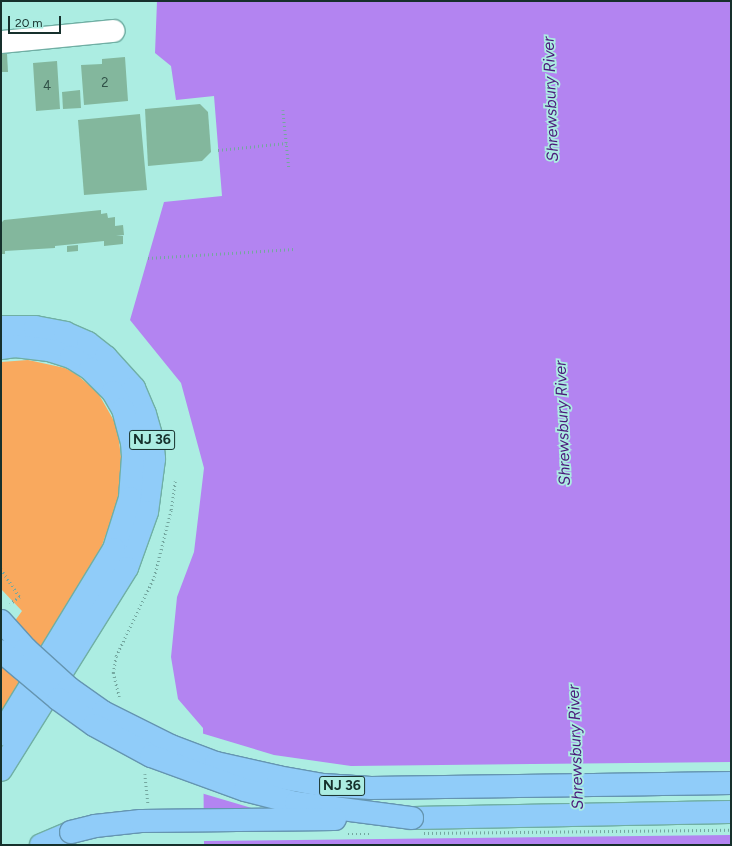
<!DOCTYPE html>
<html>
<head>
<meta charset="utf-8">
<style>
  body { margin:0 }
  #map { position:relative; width:732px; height:846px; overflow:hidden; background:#acede2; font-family:Figtree,sans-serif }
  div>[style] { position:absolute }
  .green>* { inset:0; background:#f9a95e }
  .water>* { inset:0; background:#b384f1 }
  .pier>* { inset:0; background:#acede2 }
  .building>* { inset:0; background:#83b79d }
  .path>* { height:2.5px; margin-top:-1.25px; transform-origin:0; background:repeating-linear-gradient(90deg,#74a79f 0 1px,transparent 0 4px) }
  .roads { filter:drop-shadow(1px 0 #70afa4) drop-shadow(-1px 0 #70afa4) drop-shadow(0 1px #70afa4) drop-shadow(0 -1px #70afa4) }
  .minor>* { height:22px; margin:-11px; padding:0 11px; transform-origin:11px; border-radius:11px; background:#fff }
  .highway>* { height:22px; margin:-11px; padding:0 11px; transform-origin:11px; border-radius:11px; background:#90ccf9 }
  .path-bridge>* { height:2.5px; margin-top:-1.25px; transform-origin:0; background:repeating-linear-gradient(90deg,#74a79f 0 1px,transparent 0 4px) }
  .bridges { filter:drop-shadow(1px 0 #6595b1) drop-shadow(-1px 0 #6595b1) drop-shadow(0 1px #6595b1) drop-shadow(0 -1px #6595b1) }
  .highway-bridge>* { height:22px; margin:-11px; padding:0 11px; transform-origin:11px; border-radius:11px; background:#90ccf9 }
  span { translate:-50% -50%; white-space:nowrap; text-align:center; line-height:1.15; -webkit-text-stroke:3.5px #acede2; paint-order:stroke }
  .number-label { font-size:13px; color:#315248 }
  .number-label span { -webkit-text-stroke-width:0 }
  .shield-label span { padding:1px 3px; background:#acede2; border:1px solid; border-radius:3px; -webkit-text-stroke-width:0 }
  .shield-label { font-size:14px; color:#16302c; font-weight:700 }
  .water-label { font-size:16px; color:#4b1a7a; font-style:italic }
  .frame { position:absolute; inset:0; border:2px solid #16302c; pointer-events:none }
  .scale { position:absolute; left:8px; top:16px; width:53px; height:18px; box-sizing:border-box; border:2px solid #16302c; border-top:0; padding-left:5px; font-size:12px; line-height:14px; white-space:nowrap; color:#16302c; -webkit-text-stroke:3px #acede2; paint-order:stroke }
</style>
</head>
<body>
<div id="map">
  <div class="green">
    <i style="clip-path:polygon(28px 360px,65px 368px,76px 374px,98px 393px,117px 426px,122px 465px,117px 503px,100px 551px,1px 715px,1px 640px,22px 611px,1px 589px,1px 362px)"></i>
  </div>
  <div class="water">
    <i style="clip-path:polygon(157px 1px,731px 1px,731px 845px,204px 845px,203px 728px,178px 699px,171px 657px,177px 597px,194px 552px,204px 468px,181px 383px,130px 320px,164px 202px,222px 196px,214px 96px,176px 100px,171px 66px,155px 53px)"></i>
  </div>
  <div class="pier">
    <i style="clip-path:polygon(201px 733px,274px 755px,351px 766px,731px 762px,731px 835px,202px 841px,202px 810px,255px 809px,201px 793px)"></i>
  </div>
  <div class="building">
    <i style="clip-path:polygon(1px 54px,7px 54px,8px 72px,1px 72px)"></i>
    <i style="clip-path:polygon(125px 57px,128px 101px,84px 105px,81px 65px,102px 64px,102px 59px)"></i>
    <i style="clip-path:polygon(57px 61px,60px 109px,36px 111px,33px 63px)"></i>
    <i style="clip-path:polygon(80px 90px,81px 108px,63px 109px,62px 92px)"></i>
    <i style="clip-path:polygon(200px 104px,208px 112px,211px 152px,202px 161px,148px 166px,145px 109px)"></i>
    <i style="clip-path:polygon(140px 114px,147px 190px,84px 195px,78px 120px)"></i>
    <i style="clip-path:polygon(101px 210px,101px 214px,107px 213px,108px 218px,115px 217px,115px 226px,123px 225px,124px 235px,116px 236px,123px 236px,123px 244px,104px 246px,104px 241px,55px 246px,55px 248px,5px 251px,5px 254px,1px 254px,1px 223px,4px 220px)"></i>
    <i style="clip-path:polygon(78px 245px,78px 251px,67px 252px,67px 246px)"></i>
  </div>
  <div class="path">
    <i style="left:283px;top:110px;width:58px;rotate:84.1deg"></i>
    <i style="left:218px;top:150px;width:69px;rotate:-5.8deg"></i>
    <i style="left:148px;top:258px;width:146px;rotate:-3.5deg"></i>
    <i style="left:119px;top:697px;width:25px;rotate:-104deg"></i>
    <i style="left:113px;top:673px;width:17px;rotate:-80deg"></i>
    <i style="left:116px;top:656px;width:88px;rotate:-64.3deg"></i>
    <i style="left:154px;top:577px;width:69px;rotate:-75.8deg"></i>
    <i style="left:171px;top:510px;width:29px;rotate:-82deg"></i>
    <i style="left:145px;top:774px;width:29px;rotate:84deg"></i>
  </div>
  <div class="roads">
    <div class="minor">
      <i style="left:1px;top:42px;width:113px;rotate:-5.6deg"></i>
    </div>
    <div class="highway">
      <i style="left:1px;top:327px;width:34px"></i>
      <i style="left:35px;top:327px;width:31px;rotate:11deg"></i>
      <i style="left:65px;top:333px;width:25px;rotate:23deg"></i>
      <i style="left:88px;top:343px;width:23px;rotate:38deg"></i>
      <i style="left:106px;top:357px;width:42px;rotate:47.9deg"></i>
      <i style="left:134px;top:388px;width:28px;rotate:67deg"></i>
      <i style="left:145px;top:414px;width:26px;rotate:74deg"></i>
      <i style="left:152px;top:439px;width:20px;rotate:84deg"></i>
      <i style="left:154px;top:459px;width:53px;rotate:97.5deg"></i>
      <i style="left:147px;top:512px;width:59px;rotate:109.7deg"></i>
      <i style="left:127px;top:568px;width:238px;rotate:122deg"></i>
      <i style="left:1px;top:348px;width:14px;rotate:-8deg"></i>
      <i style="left:15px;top:346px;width:34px;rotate:7deg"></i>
      <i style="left:49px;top:350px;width:23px;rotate:18deg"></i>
      <i style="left:71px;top:357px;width:22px;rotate:32deg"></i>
      <i style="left:90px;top:369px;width:33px;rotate:45deg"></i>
      <i style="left:113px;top:392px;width:20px;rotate:60deg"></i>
      <i style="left:123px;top:409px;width:34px;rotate:75deg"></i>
      <i style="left:132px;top:442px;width:15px;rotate:86deg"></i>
      <i style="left:133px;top:457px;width:41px;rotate:94.2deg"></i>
      <i style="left:130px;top:498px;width:53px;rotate:107.4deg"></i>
      <i style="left:114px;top:549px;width:217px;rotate:121.4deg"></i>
      <i style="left:412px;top:818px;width:319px;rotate:-1.1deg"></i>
      <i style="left:41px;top:845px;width:33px;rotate:-23deg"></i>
    </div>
  </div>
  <div class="path-bridge">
    <i style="left:1px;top:569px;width:34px;rotate:56deg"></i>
    <i style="left:20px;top:597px;width:12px;rotate:145deg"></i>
    <i style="left:424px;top:833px;width:307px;rotate:-0.6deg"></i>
    <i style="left:348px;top:834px;width:23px"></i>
  </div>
  <div class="bridges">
    <div class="highway-bridge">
      <i style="left:1px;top:621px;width:38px;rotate:48deg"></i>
      <i style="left:26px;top:649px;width:58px;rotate:42.2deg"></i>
      <i style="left:69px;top:688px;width:42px;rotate:35.2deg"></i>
      <i style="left:103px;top:712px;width:76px;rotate:26.6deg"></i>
      <i style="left:171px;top:746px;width:48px;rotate:20.7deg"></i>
      <i style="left:216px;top:763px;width:64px;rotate:12.7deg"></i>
      <i style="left:278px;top:777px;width:46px;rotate:10.1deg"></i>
      <i style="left:323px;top:785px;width:48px;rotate:3.6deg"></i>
      <i style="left:371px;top:788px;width:360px;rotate:-0.8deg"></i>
      <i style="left:1px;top:651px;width:75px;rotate:40.1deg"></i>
      <i style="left:58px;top:699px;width:44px;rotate:35.8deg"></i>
      <i style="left:94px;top:725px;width:65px;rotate:28.5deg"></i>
      <i style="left:151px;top:756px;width:100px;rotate:19.9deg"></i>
      <i style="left:245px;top:790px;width:53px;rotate:14.3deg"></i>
      <i style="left:296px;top:803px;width:117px;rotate:7.4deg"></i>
      <i style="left:71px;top:832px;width:25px;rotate:-14deg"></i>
      <i style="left:95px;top:826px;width:46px;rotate:-6.2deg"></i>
      <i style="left:141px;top:821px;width:194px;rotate:-0.6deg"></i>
    </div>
  </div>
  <div class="number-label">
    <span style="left:105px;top:83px">2</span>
    <span style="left:47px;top:86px">4</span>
  </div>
  <div class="shield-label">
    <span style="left:152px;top:440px">NJ 36</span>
    <span style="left:342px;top:786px">NJ 36</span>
  </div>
  <div class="water-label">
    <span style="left:551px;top:99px;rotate:-92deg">Shrewsbury River</span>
    <span style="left:563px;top:423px;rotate:-92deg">Shrewsbury River</span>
    <span style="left:576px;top:747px;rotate:-92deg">Shrewsbury River</span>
  </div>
  <div class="frame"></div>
  <div class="scale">20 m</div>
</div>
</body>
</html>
